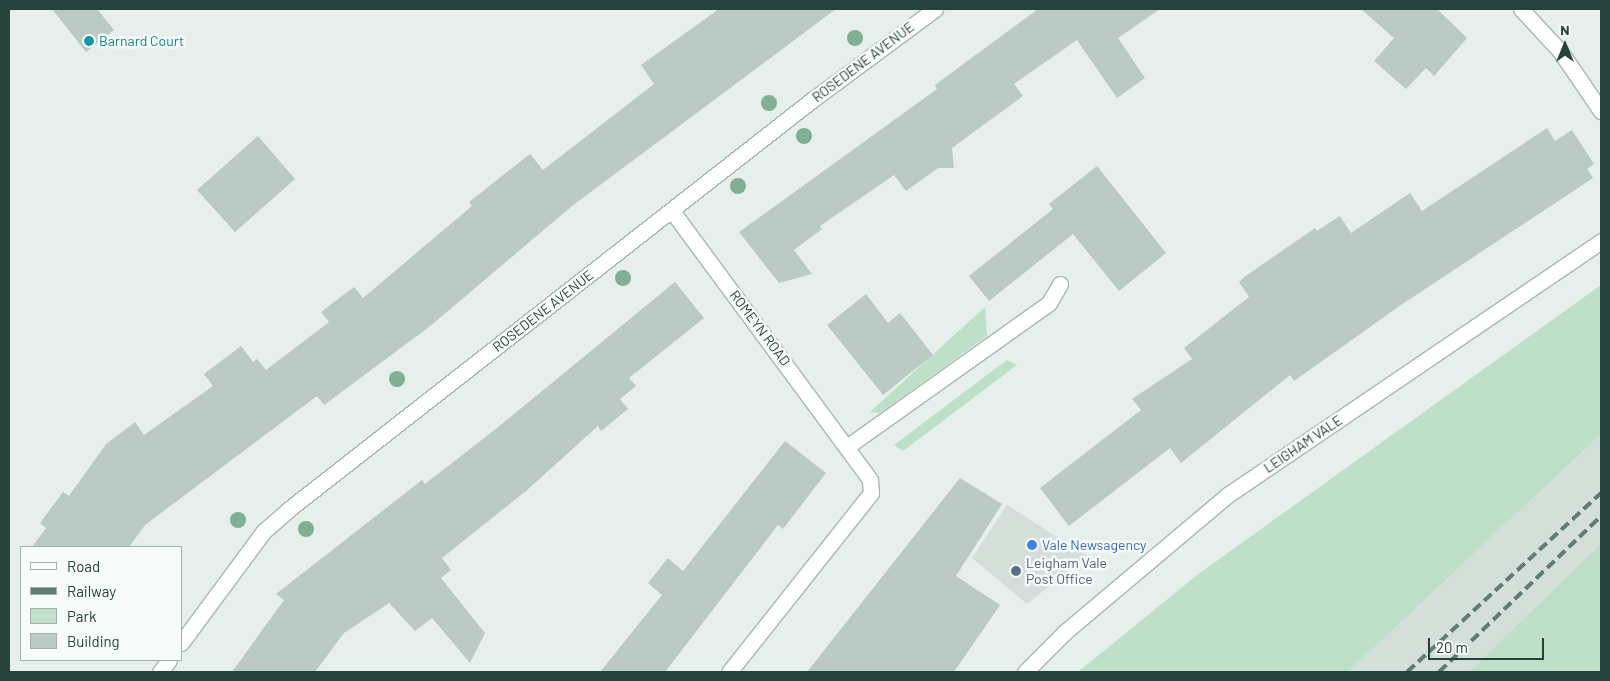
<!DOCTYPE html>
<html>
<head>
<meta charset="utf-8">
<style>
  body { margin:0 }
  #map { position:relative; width:1610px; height:681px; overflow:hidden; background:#e6efeb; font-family:Barlow,sans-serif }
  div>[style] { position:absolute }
  .built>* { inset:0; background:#d4dfda }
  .green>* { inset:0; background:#bfe0c8 }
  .building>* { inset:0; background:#bbcac4 }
  .roads { filter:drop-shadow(1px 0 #a8b8b2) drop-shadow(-1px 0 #a8b8b2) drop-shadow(0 1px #a8b8b2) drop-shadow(0 -1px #a8b8b2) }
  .street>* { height:15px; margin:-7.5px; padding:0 7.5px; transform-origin:7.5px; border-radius:7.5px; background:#fff }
  .secondary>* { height:15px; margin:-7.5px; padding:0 7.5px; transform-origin:7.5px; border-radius:7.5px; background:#fff }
  .rail>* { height:4px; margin-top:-2px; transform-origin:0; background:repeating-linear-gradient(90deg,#5f7d75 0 10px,transparent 0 15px) }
  .trees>* { width:16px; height:16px; margin:-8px; border-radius:50%; background:#80af93 }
  .dots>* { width:14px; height:14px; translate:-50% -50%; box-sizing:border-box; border:2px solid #f7fbf9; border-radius:50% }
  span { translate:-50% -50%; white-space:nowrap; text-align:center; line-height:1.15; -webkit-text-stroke:5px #f7fbf9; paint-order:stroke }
  .culture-label { font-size:14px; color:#0d838f }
  .left { translate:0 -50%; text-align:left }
  .street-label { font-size:14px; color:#24423a }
  .shop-label { font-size:14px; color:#366cbe }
  .service-label { font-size:14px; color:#4e5e75 }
  .frame { position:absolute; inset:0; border:10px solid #24423a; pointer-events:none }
  .legend { position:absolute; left:20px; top:546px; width:162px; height:115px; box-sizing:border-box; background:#f7fbf9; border:1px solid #a3b1ad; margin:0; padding:6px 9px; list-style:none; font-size:15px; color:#24423a }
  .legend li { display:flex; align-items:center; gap:10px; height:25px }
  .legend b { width:25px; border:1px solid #a3b1ad }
  .north { position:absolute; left:1540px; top:20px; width:50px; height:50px; -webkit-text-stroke:4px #f7fbf9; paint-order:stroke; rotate:0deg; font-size:14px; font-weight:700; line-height:20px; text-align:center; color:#24423a }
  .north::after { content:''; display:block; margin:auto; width:18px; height:22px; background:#24423a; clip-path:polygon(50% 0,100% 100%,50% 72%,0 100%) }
  .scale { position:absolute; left:1428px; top:638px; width:116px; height:22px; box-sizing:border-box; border:2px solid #24423a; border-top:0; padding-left:6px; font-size:15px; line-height:18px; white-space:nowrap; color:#24423a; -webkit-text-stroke:4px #f7fbf9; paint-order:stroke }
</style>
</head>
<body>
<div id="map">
  <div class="built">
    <i style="clip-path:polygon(1601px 434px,1601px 672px,1348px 672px)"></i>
    <i style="clip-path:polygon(1007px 505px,1087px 556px,1027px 604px,972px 558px)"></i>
  </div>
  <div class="green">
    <i style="clip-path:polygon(1601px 285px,1601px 434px,1348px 672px,1078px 672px,1197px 575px)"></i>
    <i style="clip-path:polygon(985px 307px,987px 336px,880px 413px,870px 412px)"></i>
    <i style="clip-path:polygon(1007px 360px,1017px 365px,903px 451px,894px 445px)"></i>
    <i style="clip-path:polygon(1601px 544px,1601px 672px,1469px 672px)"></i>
  </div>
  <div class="building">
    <i style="clip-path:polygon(52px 9px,97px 9px,114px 30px,86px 52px)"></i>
    <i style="clip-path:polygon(719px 9px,836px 9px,572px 206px,429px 327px,324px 405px,317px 396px,145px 525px,129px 547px,32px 547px,46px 528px,40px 523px,63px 492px,69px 496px,106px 444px,135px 422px,144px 435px,213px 386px,204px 374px,241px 346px,253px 362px,257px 359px,266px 370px,329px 322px,321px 312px,354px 287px,363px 298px,472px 206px,469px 202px,530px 154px,543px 170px,654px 84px,641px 65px)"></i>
    <i style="clip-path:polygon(1038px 9px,1160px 9px,1118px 38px,1145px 78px,1117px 98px,1077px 40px,1014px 84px,1023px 96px,952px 148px,954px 168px,938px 168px,906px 191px,894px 175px,820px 226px,822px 229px,794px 250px,812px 274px,779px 283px,739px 232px,937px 89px,935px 85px)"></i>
    <i style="clip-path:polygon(1361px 9px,1437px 9px,1467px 38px,1434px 76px,1426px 68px,1406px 89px,1374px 61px,1394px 38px)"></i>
    <i style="clip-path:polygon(1547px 128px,1555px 141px,1572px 130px,1594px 164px,1587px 169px,1593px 178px,1401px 305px,1294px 381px,1290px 375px,1181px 463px,1170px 448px,1069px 526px,1040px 488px,1141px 410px,1132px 399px,1192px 359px,1184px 348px,1249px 297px,1239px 282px,1243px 278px,1315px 228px,1317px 231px,1340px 216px,1351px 233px,1410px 193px,1422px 211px)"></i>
    <i style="clip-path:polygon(258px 136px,295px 179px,235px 232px,197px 190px)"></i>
    <i style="clip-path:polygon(1097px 166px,1166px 253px,1119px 291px,1073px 234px,989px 301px,969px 276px,1053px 209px,1049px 204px)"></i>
    <i style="clip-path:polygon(675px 282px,704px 318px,629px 378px,636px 386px,620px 399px,628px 409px,601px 431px,598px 426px,526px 491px,442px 558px,451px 570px,441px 578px,485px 633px,470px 663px,432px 618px,415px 631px,389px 603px,344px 633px,315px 672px,232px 672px,284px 600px,276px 594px,422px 480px,425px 484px,497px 428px)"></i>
    <i style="clip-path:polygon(866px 294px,888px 323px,900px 313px,933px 355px,883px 395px,827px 325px)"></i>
    <i style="clip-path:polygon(785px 441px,826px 473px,783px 529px,778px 525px,665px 672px,600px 672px,662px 595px,648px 583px,668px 558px,683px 571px)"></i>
    <i style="clip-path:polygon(960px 478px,1002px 504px,956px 576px,1000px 605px,954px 672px,807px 672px)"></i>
  </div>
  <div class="roads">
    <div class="street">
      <i style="left:1521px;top:9px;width:57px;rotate:47.1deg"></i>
      <i style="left:1560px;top:51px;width:73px;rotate:55.7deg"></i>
      <i style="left:672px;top:211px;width:334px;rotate:53.6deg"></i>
      <i style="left:870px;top:480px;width:13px;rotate:86deg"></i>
      <i style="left:871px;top:493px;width:228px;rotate:128.4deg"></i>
      <i style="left:848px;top:446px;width:247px;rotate:-35.4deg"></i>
      <i style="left:1049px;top:303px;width:22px;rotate:-60deg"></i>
      <i style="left:181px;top:643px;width:139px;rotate:-53.5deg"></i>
      <i style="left:264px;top:531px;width:33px;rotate:-41deg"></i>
      <i style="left:289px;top:509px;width:664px;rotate:-38.03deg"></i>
      <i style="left:812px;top:100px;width:153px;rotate:-36.5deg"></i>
      <i style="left:160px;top:672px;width:15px;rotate:-53deg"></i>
    </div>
    <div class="secondary">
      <i style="left:1025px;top:672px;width:57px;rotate:-45deg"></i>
      <i style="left:1065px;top:632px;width:214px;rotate:-40.1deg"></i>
      <i style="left:1229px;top:494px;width:450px;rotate:-34.2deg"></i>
    </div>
  </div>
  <div class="rail">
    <i style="left:1407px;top:672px;width:264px;rotate:-42.7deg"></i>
    <i style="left:1439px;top:672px;width:225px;rotate:-43.9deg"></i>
  </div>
  <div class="trees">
    <i style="left:855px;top:38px"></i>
    <i style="left:769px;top:103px"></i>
    <i style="left:804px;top:136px"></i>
    <i style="left:738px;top:186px"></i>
    <i style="left:623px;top:278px"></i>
    <i style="left:397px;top:379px"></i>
    <i style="left:238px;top:520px"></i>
    <i style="left:306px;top:529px"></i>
  </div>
  <div class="dots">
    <i style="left:89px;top:41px;background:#0f9aa8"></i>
    <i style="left:1032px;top:545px;background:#3f7fe0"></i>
    <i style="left:1016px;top:571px;background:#5c6f8a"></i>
  </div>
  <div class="culture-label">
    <span class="left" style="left:99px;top:41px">Barnard Court</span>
  </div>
  <div class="street-label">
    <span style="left:863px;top:62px;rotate:-37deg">ROSEDENE AVENUE</span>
    <span style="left:543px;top:311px;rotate:-38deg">ROSEDENE AVENUE</span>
    <span style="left:760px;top:328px;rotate:53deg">ROMEYN ROAD</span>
    <span style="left:1303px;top:444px;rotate:-34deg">LEIGHAM VALE</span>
  </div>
  <div class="shop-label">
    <span class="left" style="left:1042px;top:545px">Vale Newsagency</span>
  </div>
  <div class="service-label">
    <span class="left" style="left:1026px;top:571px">Leigham Vale<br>Post Office</span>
  </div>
  <div class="frame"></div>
  <ul class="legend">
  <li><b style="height:6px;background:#fff"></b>Road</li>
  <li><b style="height:6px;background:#5f7d75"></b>Railway</li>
  <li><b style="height:14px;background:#bfe0c8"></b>Park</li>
  <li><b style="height:14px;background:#bbcac4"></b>Building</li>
  </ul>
  <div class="north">N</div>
  <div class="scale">20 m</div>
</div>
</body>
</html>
